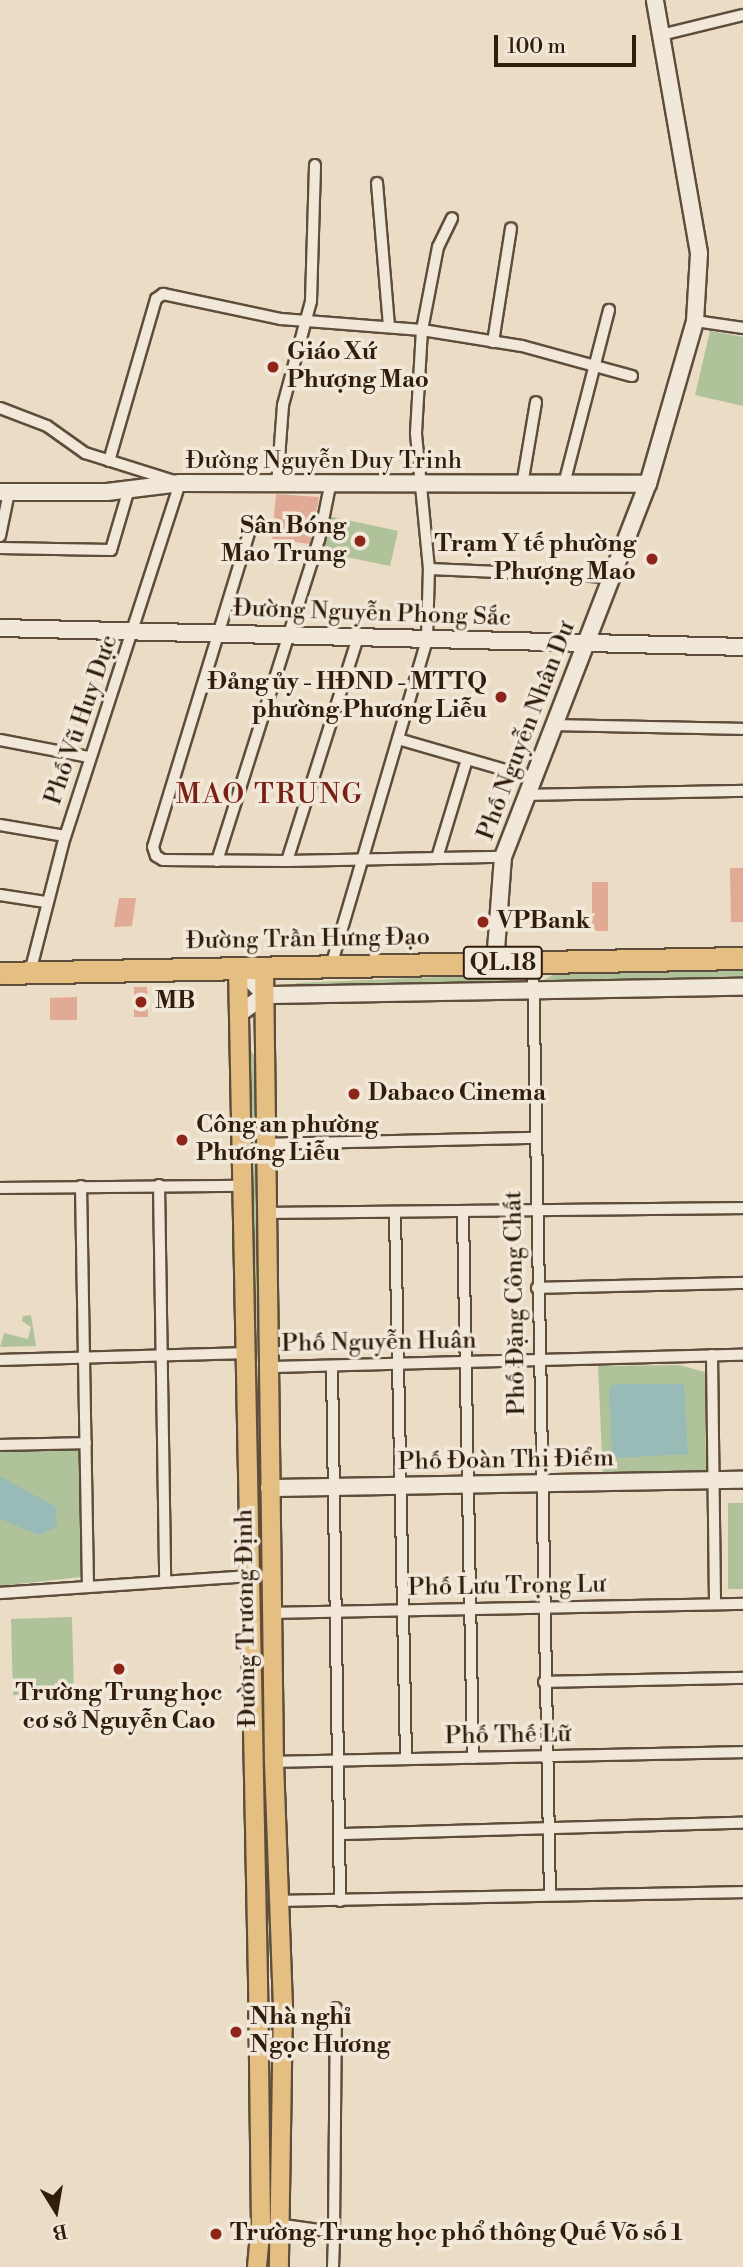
<!DOCTYPE html>
<html>
<head>
<meta charset="utf-8">
<style>
  body { margin:0 }
  #map { position:relative; width:743px; height:2267px; overflow:hidden; background:#eadcc5; font-family:"Libre Bodoni",serif }
  div>[style] { position:absolute }
  .green>* { inset:0; background:#b0c29a }
  .water>* { inset:0; background:#98bbb7 }
  .building>* { inset:0; background:#e1aa95 }
  .roads { filter:drop-shadow(2px 0 #5e4d3a) drop-shadow(-2px 0 #5e4d3a) drop-shadow(0 2px #5e4d3a) drop-shadow(0 -2px #5e4d3a) }
  .street>* { height:10px; margin:-5px; padding:0 5px; transform-origin:5px; border-radius:5px; background:#f1e8d9 }
  .secondary>* { height:16px; margin:-8px; padding:0 8px; transform-origin:8px; border-radius:8px; background:#f1e8d9 }
  .primary>* { height:18px; margin:-9px; padding:0 9px; transform-origin:9px; border-radius:9px; background:#e5be82 }
  .highway>* { height:21px; margin:-10.5px; padding:0 10.5px; transform-origin:10.5px; border-radius:10.5px; background:#e5be82 }
  .dots>* { width:19px; height:19px; translate:-50% -50%; box-sizing:border-box; border:4px solid #f1e8d9; border-radius:50% }
  span { translate:-50% -50%; white-space:nowrap; text-align:center; line-height:1.15; -webkit-text-stroke:7px #f1e8d9; paint-order:stroke }
  .shield-label span { padding:2px 5px; background:#f1e8d9; border:2px solid; border-radius:5px; -webkit-text-stroke-width:0 }
  .shield-label { font-size:23px; color:#301d0b; font-weight:700 }
  .poi-label { font-size:24px; color:#301d0b; font-weight:700 }
  .left { translate:0 -50%; text-align:left }
  .right { translate:-100% -50%; text-align:right }
  .street-label { font-size:24px; color:#301d0b }
  .quarter-label { font-size:28px; color:#7a1f14; letter-spacing:2px }
  .north { position:absolute; left:21px; top:2176px; width:70px; height:70px; -webkit-text-stroke:5px #f1e8d9; paint-order:stroke; rotate:169deg; font-size:19px; font-weight:700; line-height:28px; text-align:center; color:#301d0b }
  .north::after { content:''; display:block; margin:auto; width:24px; height:32px; background:#301d0b; clip-path:polygon(50% 0,100% 100%,50% 72%,0 100%) }
  .scale { position:absolute; left:494px; top:35px; width:142px; height:32px; box-sizing:border-box; border:4px solid #301d0b; border-top:0; padding-left:9px; font-size:21px; line-height:24px; white-space:nowrap; color:#301d0b; -webkit-text-stroke:5px #f1e8d9; paint-order:stroke }
</style>
</head>
<body>
<div id="map">
  <div class="green">
    <i style="clip-path:polygon(710px 331px,743px 337px,743px 406px,695px 395px)"></i>
    <i style="clip-path:polygon(329px 516px,398px 531px,390px 566px,322px 552px)"></i>
    <i style="clip-path:polygon(743px 970px,743px 980px,544px 980px,554px 974px)"></i>
    <i style="clip-path:polygon(511px 974px,516px 979px,509px 982px,299px 988px,296px 983px)"></i>
    <i style="clip-path:polygon(250px 1049px,257px 1060px,258px 1325px,253px 1323px)"></i>
    <i style="clip-path:polygon(31px 1315px,36px 1346px,0 1347px,4px 1333px,28px 1339px,31px 1327px,22px 1321px,23px 1316px)"></i>
    <i style="clip-path:polygon(260px 1365px,264px 1636px,261px 1636px,253px 1368px)"></i>
    <i style="clip-path:polygon(679px 1365px,705px 1372px,706px 1471px,603px 1478px,598px 1366px)"></i>
    <i style="clip-path:polygon(0 1447px,79px 1449px,81px 1577px,0 1586px)"></i>
    <i style="clip-path:polygon(728px 1503px,743px 1503px,743px 1589px,728px 1589px)"></i>
    <i style="clip-path:polygon(72px 1617px,74px 1694px,13px 1695px,11px 1619px)"></i>
    <i style="clip-path:polygon(263px 1679px,272px 1953px,268px 1958px,260px 1680px)"></i>
    <i style="clip-path:polygon(266px 2016px,274px 2023px,273px 2267px,265px 2267px)"></i>
  </div>
  <div class="water">
    <i style="clip-path:polygon(614px 1384px,684px 1384px,688px 1454px,618px 1458px,612px 1454px,609px 1388px)"></i>
    <i style="clip-path:polygon(0 1476px,56px 1507px,57px 1527px,39px 1535px,0 1519px)"></i>
  </div>
  <div class="building">
    <i style="clip-path:polygon(276px 494px,319px 497px,310px 544px,272px 539px)"></i>
    <i style="clip-path:polygon(730px 868px,743px 868px,743px 922px,731px 922px)"></i>
    <i style="clip-path:polygon(592px 882px,608px 882px,608px 931px,592px 931px)"></i>
    <i style="clip-path:polygon(119px 898px,136px 898px,132px 926px,114px 927px)"></i>
    <i style="clip-path:polygon(134px 987px,147px 987px,148px 1017px,134px 1017px)"></i>
    <i style="clip-path:polygon(77px 997px,77px 1020px,50px 1020px,50px 998px)"></i>
  </div>
  <div class="roads">
    <div class="street">
      <i style="left:661px;top:35px;width:84px;rotate:-13.7deg"></i>
      <i style="left:377px;top:183px;width:144px;rotate:85.2deg"></i>
      <i style="left:695px;top:321px;width:49px;rotate:8.3deg"></i>
      <i style="left:493px;top:342px;width:115px;rotate:-81deg"></i>
      <i style="left:0;top:408px;width:50px;rotate:21deg"></i>
      <i style="left:47px;top:426px;width:47px;rotate:35.4deg"></i>
      <i style="left:85px;top:453px;width:100px;rotate:17.5deg"></i>
      <i style="left:180px;top:483px;width:371px;rotate:108deg"></i>
      <i style="left:65px;top:836px;width:140px;rotate:104.4deg"></i>
      <i style="left:109px;top:461px;width:169px;rotate:-73.8deg"></i>
      <i style="left:156px;top:299px;width:9px;rotate:-36deg"></i>
      <i style="left:163px;top:294px;width:121px;rotate:12deg"></i>
      <i style="left:281px;top:319px;width:141px;rotate:4.5deg"></i>
      <i style="left:422px;top:330px;width:101px;rotate:9.1deg"></i>
      <i style="left:522px;top:346px;width:114px;rotate:15.3deg"></i>
      <i style="left:564px;top:484px;width:180px;rotate:-75.5deg"></i>
      <i style="left:277px;top:485px;width:80px;rotate:-85.7deg"></i>
      <i style="left:283px;top:405px;width:108px;rotate:-74.9deg"></i>
      <i style="left:311px;top:301px;width:136px;rotate:-88.3deg"></i>
      <i style="left:522px;top:485px;width:84px;rotate:-80.4deg"></i>
      <i style="left:249px;top:533px;width:328px;rotate:107deg"></i>
      <i style="left:153px;top:847px;width:9px;rotate:72deg"></i>
      <i style="left:156px;top:856px;width:8px;rotate:30deg"></i>
      <i style="left:163px;top:860px;width:124px;rotate:0.5deg"></i>
      <i style="left:287px;top:861px;width:216px;rotate:-1.1deg"></i>
      <i style="left:0;top:536px;width:45px;rotate:-78.4deg"></i>
      <i style="left:0;top:548px;width:111px;rotate:1deg"></i>
      <i style="left:111px;top:550px;width:64px;rotate:-73.6deg"></i>
      <i style="left:429px;top:569px;width:184px;rotate:2.5deg"></i>
      <i style="left:556px;top:725px;width:187px;rotate:1.2deg"></i>
      <i style="left:398px;top:739px;width:141px;rotate:16.1deg"></i>
      <i style="left:0;top:740px;width:91px;rotate:10.8deg"></i>
      <i style="left:526px;top:795px;width:217px;rotate:-1.1deg"></i>
      <i style="left:0;top:825px;width:66px;rotate:9.6deg"></i>
      <i style="left:437px;top:858px;width:103px;rotate:-73.1deg"></i>
      <i style="left:217px;top:861px;width:337px;rotate:-72.4deg"></i>
      <i style="left:319px;top:540px;width:55px;rotate:-78.5deg"></i>
      <i style="left:287px;top:861px;width:235px;rotate:-72.4deg"></i>
      <i style="left:0;top:895px;width:46px;rotate:8.8deg"></i>
      <i style="left:533px;top:962px;width:933px;rotate:88.96deg"></i>
      <i style="left:331px;top:966px;width:341px;rotate:-73.6deg"></i>
      <i style="left:427px;top:639px;width:70px;rotate:-88.4deg"></i>
      <i style="left:429px;top:569px;width:137px;rotate:-95.5deg"></i>
      <i style="left:416px;top:433px;width:103px;rotate:-86.7deg"></i>
      <i style="left:422px;top:330px;width:85px;rotate:-79.1deg"></i>
      <i style="left:438px;top:247px;width:32px;rotate:-64deg"></i>
      <i style="left:267px;top:1144px;width:266px;rotate:-1.3deg"></i>
      <i style="left:159px;top:1185px;width:393px;rotate:89.1deg"></i>
      <i style="left:81px;top:1186px;width:399px;rotate:89deg"></i>
      <i style="left:0;top:1188px;width:242px;rotate:-0.5deg"></i>
      <i style="left:268px;top:1213px;width:475px;rotate:-0.6deg"></i>
      <i style="left:395px;top:1214px;width:545px;rotate:88.84deg"></i>
      <i style="left:463px;top:1214px;width:544px;rotate:88.95deg"></i>
      <i style="left:537px;top:1288px;width:206px;rotate:-1.4deg"></i>
      <i style="left:712px;top:1355px;width:249px;rotate:89.3deg"></i>
      <i style="left:0;top:1360px;width:244px;rotate:-1.6deg"></i>
      <i style="left:332px;top:1366px;width:535px;rotate:89.14deg"></i>
      <i style="left:269px;top:1367px;width:474px;rotate:-1.5deg"></i>
      <i style="left:0;top:1445px;width:86px;rotate:-1.3deg"></i>
      <i style="left:0;top:1593px;width:250px;rotate:-3.9deg"></i>
      <i style="left:272px;top:1613px;width:471px;rotate:-1.1deg"></i>
      <i style="left:544px;top:1682px;width:199px;rotate:-1.2deg"></i>
      <i style="left:274px;top:1762px;width:469px;rotate:-1.2deg"></i>
      <i style="left:340px;top:1834px;width:403px;rotate:-1.6deg"></i>
      <i style="left:279px;top:1901px;width:464px;rotate:-1.1deg"></i>
      <i style="left:283px;top:2225px;width:51px;rotate:7.8deg"></i>
      <i style="left:334px;top:2232px;width:224px;rotate:-89.5deg"></i>
      <i style="left:333px;top:2267px;width:35px;rotate:-88deg"></i>
    </div>
    <div class="secondary">
      <i style="left:0;top:492px;width:107px"></i>
      <i style="left:107px;top:492px;width:74px;rotate:-7deg"></i>
      <i style="left:180px;top:483px;width:468px;rotate:0.1deg"></i>
      <i style="left:0;top:628px;width:743px;rotate:1.46deg"></i>
      <i style="left:495px;top:963px;width:106px;rotate:-85.7deg"></i>
      <i style="left:503px;top:857px;width:400px;rotate:-68.8deg"></i>
      <i style="left:648px;top:484px;width:170px;rotate:-73.9deg"></i>
      <i style="left:695px;top:321px;width:68px;rotate:-86.6deg"></i>
      <i style="left:699px;top:253px;width:257px;rotate:-99.9deg"></i>
      <i style="left:238px;top:967px;width:39px;rotate:46deg"></i>
      <i style="left:240px;top:1013px;width:31px;rotate:-36deg"></i>
      <i style="left:265px;top:995px;width:478px;rotate:-1deg"></i>
      <i style="left:269px;top:1488px;width:474px;rotate:-1deg"></i>
    </div>
    <div class="primary">
      <i style="left:238px;top:967px;width:1013px;rotate:88.87deg"></i>
      <i style="left:258px;top:1980px;width:243px;rotate:89.3deg"></i>
      <i style="left:261px;top:2223px;width:44px;rotate:95.2deg"></i>
      <i style="left:264px;top:967px;width:795px;rotate:89.28deg"></i>
      <i style="left:274px;top:1762px;width:242px;rotate:87.9deg"></i>
      <i style="left:283px;top:2004px;width:263px;rotate:90.9deg"></i>
    </div>
    <div class="highway">
      <i style="left:0;top:973px;width:743px;rotate:-1.16deg"></i>
    </div>
  </div>
  <div class="dots">
    <i style="left:273px;top:367px;background:#8f2418"></i>
    <i style="left:360px;top:541px;background:#8f2418"></i>
    <i style="left:652px;top:559px;background:#8f2418"></i>
    <i style="left:501px;top:697px;background:#8f2418"></i>
    <i style="left:483px;top:922px;background:#8f2418"></i>
    <i style="left:141px;top:1002px;background:#8f2418"></i>
    <i style="left:354px;top:1094px;background:#8f2418"></i>
    <i style="left:182px;top:1140px;background:#8f2418"></i>
    <i style="left:119px;top:1669px;background:#8f2418"></i>
    <i style="left:236px;top:2032px;background:#8f2418"></i>
    <i style="left:216px;top:2234px;background:#8f2418"></i>
  </div>
  <div class="shield-label">
    <span style="left:503px;top:963px">QL.18</span>
  </div>
  <div class="poi-label">
    <span class="left" style="left:287px;top:367px">Giáo Xứ<br>Phượng Mao</span>
    <span class="right" style="left:346px;top:541px">Sân Bóng<br>Mao Trung</span>
    <span class="right" style="left:636px;top:559px">Trạm Y tế phường<br>Phượng Mao</span>
    <span class="right" style="left:487px;top:697px">Đảng ủy - HĐND - MTTQ<br>phường Phương Liễu</span>
    <span class="left" style="left:497px;top:922px">VPBank</span>
    <span class="left" style="left:155px;top:1002px">MB</span>
    <span class="left" style="left:368px;top:1094px">Dabaco Cinema</span>
    <span class="left" style="left:196px;top:1140px">Công an phường<br>Phương Liễu</span>
    <span style="left:119px;top:1708px">Trường Trung học<br>cơ sở Nguyễn Cao</span>
    <span class="left" style="left:250px;top:2032px">Nhà nghỉ<br>Ngọc Hương</span>
    <span class="left" style="left:230px;top:2234px">Trường Trung học phổ thông Quế Võ số 1</span>
  </div>
  <div class="street-label">
    <span style="left:324px;top:462px">Đường Nguyễn Duy Trinh</span>
    <span style="left:372px;top:614px;rotate:2deg">Đường Nguyễn Phong Sắc</span>
    <span style="left:82px;top:720px;rotate:-71deg">Phố Vũ Huy Dực</span>
    <span style="left:527px;top:731px;rotate:-69deg">Phố Nguyễn Nhân Dư</span>
    <span style="left:308px;top:940px;rotate:-1deg">Đường Trần Hưng Đạo</span>
    <span style="left:516px;top:1303px;rotate:-91deg">Phố Đặng Công Chất</span>
    <span style="left:379px;top:1343px;rotate:-1deg">Phố Nguyễn Huân</span>
    <span style="left:506px;top:1461px;rotate:-1deg">Phố Đoàn Thị Điểm</span>
    <span style="left:507px;top:1587px;rotate:-1deg">Phố Lưu Trọng Lư</span>
    <span style="left:247px;top:1618px;rotate:-91deg">Đường Trương Định</span>
    <span style="left:508px;top:1736px;rotate:-1deg">Phố Thế Lữ</span>
  </div>
  <div class="quarter-label">
    <span style="left:270px;top:795px">MAO TRUNG</span>
  </div>
  <div class="north">B</div>
  <div class="scale">100 m</div>
</div>
</body>
</html>
